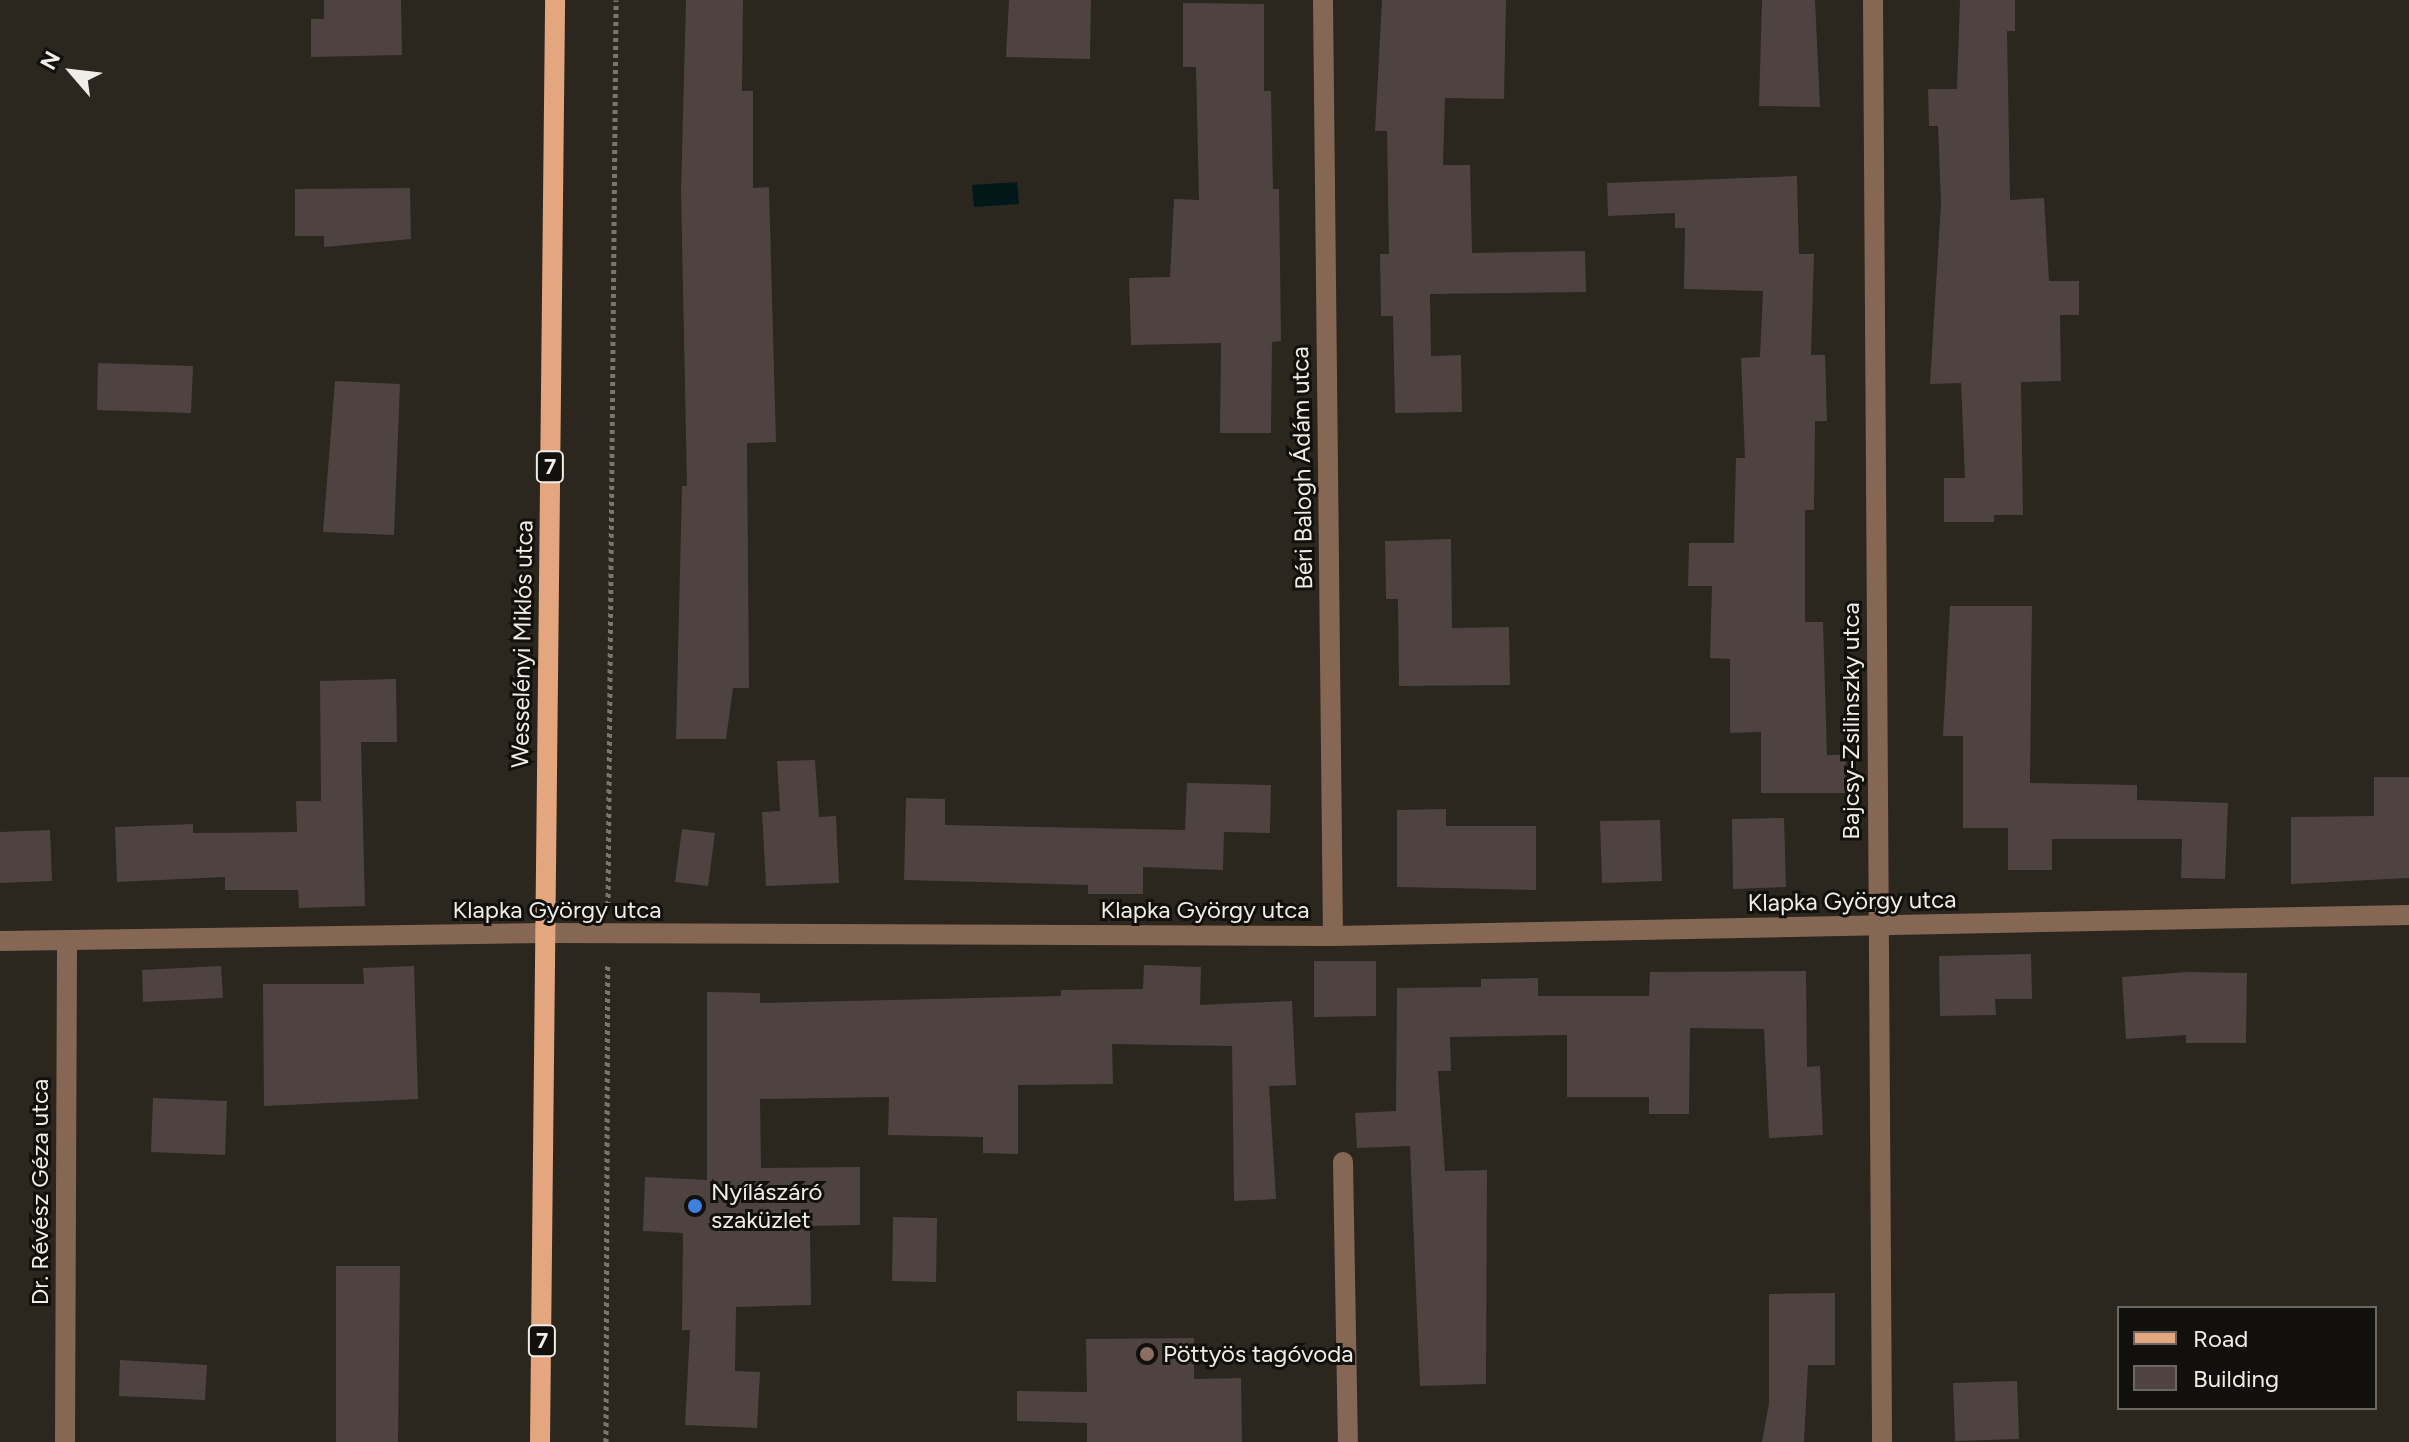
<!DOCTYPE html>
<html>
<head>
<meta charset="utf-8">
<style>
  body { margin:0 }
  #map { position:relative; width:2409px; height:1442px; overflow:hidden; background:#2b261e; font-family:Figtree,sans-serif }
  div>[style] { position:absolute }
  .water>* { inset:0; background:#021718 }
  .building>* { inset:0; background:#4e4340 }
  .path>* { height:5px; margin-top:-2.5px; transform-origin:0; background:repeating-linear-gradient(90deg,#7a756f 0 4px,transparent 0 8px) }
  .street>* { height:20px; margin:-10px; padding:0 10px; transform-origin:10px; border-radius:10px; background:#856754 }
  .primary>* { height:20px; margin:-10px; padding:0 10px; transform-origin:10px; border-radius:10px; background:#e3a67e }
  .dots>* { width:22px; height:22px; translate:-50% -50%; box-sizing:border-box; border:4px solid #12100c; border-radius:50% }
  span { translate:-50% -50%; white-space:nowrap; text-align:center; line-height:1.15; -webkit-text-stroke:6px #12100c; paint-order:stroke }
  .shield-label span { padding:2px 6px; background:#12100c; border:2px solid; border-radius:6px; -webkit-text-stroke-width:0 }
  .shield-label { font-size:22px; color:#f0ece7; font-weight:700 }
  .street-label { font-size:24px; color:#f0ece7 }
  .poi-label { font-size:24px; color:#f0ece7 }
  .left { translate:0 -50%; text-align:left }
  .legend { position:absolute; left:2117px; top:1306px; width:260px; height:104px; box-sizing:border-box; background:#12100c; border:2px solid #6b6864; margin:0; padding:10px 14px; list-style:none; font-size:24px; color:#f0ece7 }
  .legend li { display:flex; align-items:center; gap:16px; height:40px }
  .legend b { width:40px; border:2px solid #6b6864 }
  .north { position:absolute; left:32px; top:32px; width:80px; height:80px; -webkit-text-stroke:6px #12100c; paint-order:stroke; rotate:298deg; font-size:22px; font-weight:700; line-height:32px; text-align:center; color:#f0ece7 }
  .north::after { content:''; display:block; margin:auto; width:28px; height:36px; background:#f0ece7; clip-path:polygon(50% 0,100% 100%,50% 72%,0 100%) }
</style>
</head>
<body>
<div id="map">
  <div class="water">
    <i style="clip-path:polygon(1017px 182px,1019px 204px,974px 207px,972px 185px)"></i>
  </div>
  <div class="building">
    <i style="clip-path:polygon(324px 0,401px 0,402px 55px,311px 57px,311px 19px,324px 19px)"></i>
    <i style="clip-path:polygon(686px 0,743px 0,742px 91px,753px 91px,753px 188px,769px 187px,776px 442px,747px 443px,749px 688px,733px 688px,726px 739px,676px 739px,682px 486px,687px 486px,681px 190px)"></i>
    <i style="clip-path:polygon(1009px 0,1091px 0,1090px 59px,1006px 57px)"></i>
    <i style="clip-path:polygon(1382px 0,1506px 0,1504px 99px,1445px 98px,1443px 165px,1470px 165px,1472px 253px,1585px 251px,1586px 292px,1430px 294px,1431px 356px,1461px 355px,1462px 412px,1395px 413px,1393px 316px,1381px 316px,1380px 254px,1389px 254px,1387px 131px,1375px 131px)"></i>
    <i style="clip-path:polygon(1762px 0,1815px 0,1820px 107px,1759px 106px)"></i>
    <i style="clip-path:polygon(1960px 0,2015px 0,2015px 31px,2007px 31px,2010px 200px,2044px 198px,2049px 281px,2079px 281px,2079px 315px,2060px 315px,2061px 381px,2021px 382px,2023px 515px,1994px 515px,1994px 522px,1944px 522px,1944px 478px,1965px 478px,1961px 383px,1930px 384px,1941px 204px,1938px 126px,1929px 126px,1928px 89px,1957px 89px)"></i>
    <i style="clip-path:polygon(1183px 3px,1264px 4px,1264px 91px,1271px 91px,1273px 189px,1279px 189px,1281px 341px,1272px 342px,1271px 433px,1220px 433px,1221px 343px,1131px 345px,1129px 278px,1170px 277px,1174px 199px,1199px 200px,1196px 67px,1183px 67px)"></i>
    <i style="clip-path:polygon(1797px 176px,1799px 254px,1814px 254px,1811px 355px,1825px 355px,1827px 421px,1815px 421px,1814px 510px,1805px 510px,1805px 622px,1823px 622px,1827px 755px,1846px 755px,1845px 793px,1761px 793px,1761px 732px,1730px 733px,1730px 659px,1710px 658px,1712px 586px,1688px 586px,1689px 543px,1734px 543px,1736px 458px,1745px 458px,1741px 358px,1760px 357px,1763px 291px,1684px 289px,1685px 228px,1675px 228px,1675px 213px,1608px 216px,1607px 183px)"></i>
    <i style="clip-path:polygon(410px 188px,411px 239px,324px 247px,324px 236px,295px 236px,295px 189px)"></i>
    <i style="clip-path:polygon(98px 363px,193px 366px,191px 413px,97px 410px)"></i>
    <i style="clip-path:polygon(335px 381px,400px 384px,394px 535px,323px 532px)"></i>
    <i style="clip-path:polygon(1451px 539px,1452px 628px,1509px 627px,1510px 685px,1399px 686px,1398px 599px,1386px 599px,1385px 541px)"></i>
    <i style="clip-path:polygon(1950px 606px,2032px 606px,2030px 783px,2137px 785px,2137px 800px,2228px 803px,2225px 879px,2181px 878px,2182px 839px,2052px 839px,2052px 870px,2008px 870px,2008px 828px,1963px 828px,1963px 736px,1943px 736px)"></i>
    <i style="clip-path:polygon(396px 679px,397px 742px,361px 742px,365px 906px,299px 908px,298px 890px,225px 890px,225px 877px,117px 882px,115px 827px,193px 824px,193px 833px,297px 832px,296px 801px,321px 801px,320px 681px)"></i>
    <i style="clip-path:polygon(815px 760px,819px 817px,836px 816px,839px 883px,766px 886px,762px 812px,780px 811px,777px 761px)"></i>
    <i style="clip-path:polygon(2374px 777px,2409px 777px,2409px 878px,2291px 884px,2291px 817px,2374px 816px)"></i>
    <i style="clip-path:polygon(1187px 783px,1271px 785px,1270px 833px,1224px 832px,1223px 870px,1143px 867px,1143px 894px,1088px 894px,1088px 885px,904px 880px,906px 798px,945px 799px,945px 825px,1185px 830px)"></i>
    <i style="clip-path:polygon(1446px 809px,1446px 826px,1536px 826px,1536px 890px,1397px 887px,1397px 810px)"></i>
    <i style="clip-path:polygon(1784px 818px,1786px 887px,1733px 889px,1732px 819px)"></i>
    <i style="clip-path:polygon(1660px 820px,1662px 881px,1602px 883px,1600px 821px)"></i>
    <i style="clip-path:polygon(682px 829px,715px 833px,708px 886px,675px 882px)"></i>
    <i style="clip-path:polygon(50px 830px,52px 881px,0 883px,0 832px)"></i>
    <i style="clip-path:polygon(2031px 954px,2032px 999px,1995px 999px,1996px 1015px,1940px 1016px,1939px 956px)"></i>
    <i style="clip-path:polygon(1314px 961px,1376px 961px,1376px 1016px,1314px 1017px)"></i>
    <i style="clip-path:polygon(1144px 965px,1201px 967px,1200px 1005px,1292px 1001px,1296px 1085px,1269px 1086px,1276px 1199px,1234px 1201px,1232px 1046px,1112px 1044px,1113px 1084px,1018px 1085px,1018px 1154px,983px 1153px,983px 1137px,888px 1135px,889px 1097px,760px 1099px,761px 1168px,860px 1167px,860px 1225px,810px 1226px,811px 1305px,736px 1307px,735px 1371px,760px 1372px,757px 1428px,685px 1425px,690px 1330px,682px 1330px,683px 1233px,643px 1231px,645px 1177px,707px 1180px,707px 992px,760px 993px,760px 1003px,1061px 996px,1061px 990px,1143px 989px)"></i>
    <i style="clip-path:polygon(221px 966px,223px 998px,143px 1002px,142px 970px)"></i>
    <i style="clip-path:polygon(414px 966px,418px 1099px,264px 1106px,263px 984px,364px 984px,363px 968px)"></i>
    <i style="clip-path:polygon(1806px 971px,1807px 1067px,1820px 1066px,1823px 1135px,1769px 1138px,1764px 1029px,1690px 1028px,1689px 1114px,1649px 1114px,1649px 1097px,1567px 1097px,1567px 1035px,1450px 1037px,1451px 1071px,1438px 1071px,1445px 1171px,1487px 1170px,1486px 1384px,1420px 1386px,1410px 1146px,1357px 1148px,1355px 1113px,1396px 1111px,1397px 988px,1481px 987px,1481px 979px,1538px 978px,1538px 996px,1649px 996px,1650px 972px)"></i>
    <i style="clip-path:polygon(2187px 972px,2247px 973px,2246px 1043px,2186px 1043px,2186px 1035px,2126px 1039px,2122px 977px)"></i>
    <i style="clip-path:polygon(153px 1098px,227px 1101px,225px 1155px,151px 1152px)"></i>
    <i style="clip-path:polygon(893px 1217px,937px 1218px,936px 1282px,892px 1281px)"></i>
    <i style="clip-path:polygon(336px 1266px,400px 1266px,398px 1442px,336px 1442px)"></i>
    <i style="clip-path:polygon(1835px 1293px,1835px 1365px,1808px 1365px,1804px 1442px,1762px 1442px,1769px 1403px,1769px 1294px)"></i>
    <i style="clip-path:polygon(1194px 1338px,1194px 1379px,1241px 1378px,1242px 1442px,1087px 1442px,1087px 1423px,1017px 1421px,1017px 1391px,1087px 1392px,1086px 1339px)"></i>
    <i style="clip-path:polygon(120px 1360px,207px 1365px,205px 1400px,119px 1396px)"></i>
    <i style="clip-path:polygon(2017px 1381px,2019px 1439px,1955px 1441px,1953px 1383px)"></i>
  </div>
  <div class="path">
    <i style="left:608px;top:905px;width:905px;rotate:-89.49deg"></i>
    <i style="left:606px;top:1442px;width:479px;rotate:-89.8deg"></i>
  </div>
  <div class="street">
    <i style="left:1323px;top:0;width:936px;rotate:89.39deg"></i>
    <i style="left:1873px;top:0;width:1442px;rotate:89.64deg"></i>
    <i style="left:0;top:941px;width:546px;rotate:-0.84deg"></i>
    <i style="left:546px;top:933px;width:787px;rotate:0.22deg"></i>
    <i style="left:1333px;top:936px;width:1076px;rotate:-1.12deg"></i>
    <i style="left:1343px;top:1162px;width:280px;rotate:89deg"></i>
    <i style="left:65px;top:1442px;width:500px;rotate:-89.77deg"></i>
  </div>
  <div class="primary">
    <i style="left:540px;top:1442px;width:1442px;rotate:-89.4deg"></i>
  </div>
  <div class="dots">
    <i style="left:695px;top:1206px;background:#3f7fe0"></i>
    <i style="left:1147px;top:1354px;background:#8d6e63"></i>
  </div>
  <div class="shield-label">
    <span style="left:550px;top:467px">7</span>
    <span style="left:542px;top:1341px">7</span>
  </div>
  <div class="street-label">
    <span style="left:1302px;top:468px;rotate:-91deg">Béri Balogh Ádám utca</span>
    <span style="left:522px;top:644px;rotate:-89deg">Wesselényi Miklós utca</span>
    <span style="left:1851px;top:721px;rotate:-90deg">Bajcsy-Zsilinszky utca</span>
    <span style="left:1852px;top:901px;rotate:-1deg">Klapka György utca</span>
    <span style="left:557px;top:910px">Klapka György utca</span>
    <span style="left:1205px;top:910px">Klapka György utca</span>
    <span style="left:40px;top:1192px;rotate:-90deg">Dr. Révész Géza utca</span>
  </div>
  <div class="poi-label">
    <span class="left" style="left:711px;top:1206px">Nyílászáró<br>szaküzlet</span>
    <span class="left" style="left:1163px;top:1354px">Pöttyös tagóvoda</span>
  </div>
  <ul class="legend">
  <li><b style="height:10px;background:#e3a67e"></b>Road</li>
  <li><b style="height:22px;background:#4e4340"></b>Building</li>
  </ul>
  <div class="north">N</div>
</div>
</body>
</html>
